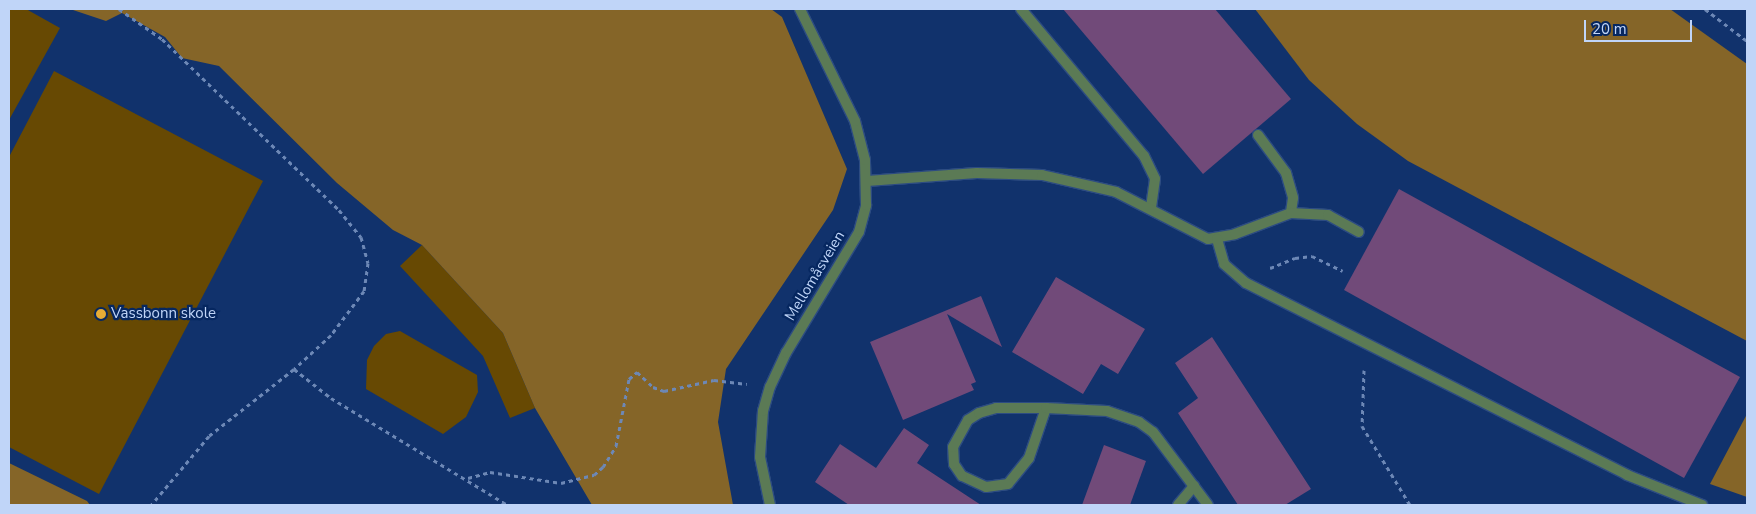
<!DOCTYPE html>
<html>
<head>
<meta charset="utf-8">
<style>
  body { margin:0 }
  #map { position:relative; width:1756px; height:514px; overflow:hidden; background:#11326c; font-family:"Nunito Sans",sans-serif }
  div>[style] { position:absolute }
  .green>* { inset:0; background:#674903 }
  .forest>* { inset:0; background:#856528 }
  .building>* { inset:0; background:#714a79 }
  .path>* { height:3px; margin-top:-1.5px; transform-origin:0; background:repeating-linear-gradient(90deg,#6d88b6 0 4px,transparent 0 8px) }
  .roads { filter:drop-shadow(1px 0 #2d4c82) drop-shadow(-1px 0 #2d4c82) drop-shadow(0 1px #2d4c82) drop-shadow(0 -1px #2d4c82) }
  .lane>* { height:10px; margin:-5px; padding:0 5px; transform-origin:5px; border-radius:5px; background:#5b7a55 }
  .street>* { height:10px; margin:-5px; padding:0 5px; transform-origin:5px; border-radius:5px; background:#5b7a55 }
  .dots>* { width:14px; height:14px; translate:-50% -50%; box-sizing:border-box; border:2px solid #062760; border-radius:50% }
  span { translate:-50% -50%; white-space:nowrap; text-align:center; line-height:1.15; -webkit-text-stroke:4.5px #062760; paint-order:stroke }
  .street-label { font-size:15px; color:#c0d5f8 }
  .poi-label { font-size:15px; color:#c0d5f8 }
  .left { translate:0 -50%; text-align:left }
  .frame { position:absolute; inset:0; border:10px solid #c0d5f8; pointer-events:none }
  .scale { position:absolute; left:1584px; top:20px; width:108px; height:22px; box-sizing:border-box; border:2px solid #c0d5f8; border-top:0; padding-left:6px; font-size:15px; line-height:18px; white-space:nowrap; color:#c0d5f8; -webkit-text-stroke:4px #062760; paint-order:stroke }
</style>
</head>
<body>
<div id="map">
  <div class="green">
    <i style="clip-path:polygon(9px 9px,26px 9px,60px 28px,9px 120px)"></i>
    <i style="clip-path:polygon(54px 71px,263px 181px,99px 494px,9px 447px,9px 157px)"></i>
    <i style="clip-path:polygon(422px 245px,503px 333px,535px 408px,510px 418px,483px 356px,400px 266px)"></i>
    <i style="clip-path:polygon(400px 331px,477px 375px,478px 392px,466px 417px,443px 434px,366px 389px,367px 360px,374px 346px,386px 334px)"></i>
  </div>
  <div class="forest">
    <i style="clip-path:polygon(70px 9px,771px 9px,782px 17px,847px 169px,833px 210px,726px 369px,718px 422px,733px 505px,592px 505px,535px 408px,503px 333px,422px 245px,393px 230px,337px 183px,219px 66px,182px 58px,165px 37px,122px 13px,106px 21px)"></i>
    <i style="clip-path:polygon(1255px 9px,1670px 9px,1747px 64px,1747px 341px,1408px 161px,1357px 124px,1309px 80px)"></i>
    <i style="clip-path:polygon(1747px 414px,1747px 497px,1710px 484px)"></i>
    <i style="clip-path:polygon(9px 463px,87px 501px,90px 505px,9px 505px)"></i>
  </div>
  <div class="building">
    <i style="clip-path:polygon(1063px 9px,1215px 9px,1291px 99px,1203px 174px)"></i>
    <i style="clip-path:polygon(1399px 189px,1740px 377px,1684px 478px,1344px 290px)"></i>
    <i style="clip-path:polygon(1056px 277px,1145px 329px,1118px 374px,1101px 364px,1083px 394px,1012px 352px)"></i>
    <i style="clip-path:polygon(981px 296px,1002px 347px,947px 314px,976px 382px,971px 384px,974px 390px,903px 420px,870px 342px)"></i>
    <i style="clip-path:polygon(1212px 337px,1311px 489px,1285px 505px,1238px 505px,1178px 413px,1198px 398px,1175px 363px)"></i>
    <i style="clip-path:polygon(904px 428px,929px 445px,917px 463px,981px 505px,849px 505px,815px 482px,840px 444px,876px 468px)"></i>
    <i style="clip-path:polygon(1104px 445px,1146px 461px,1130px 505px,1082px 505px)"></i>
  </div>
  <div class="path">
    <i style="left:119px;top:9px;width:52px;rotate:34.9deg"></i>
    <i style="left:162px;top:39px;width:246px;rotate:44deg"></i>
    <i style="left:339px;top:210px;width:35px;rotate:51deg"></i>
    <i style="left:361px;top:237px;width:27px;rotate:75deg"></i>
    <i style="left:368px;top:263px;width:28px;rotate:98deg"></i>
    <i style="left:364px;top:291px;width:55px;rotate:126.9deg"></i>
    <i style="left:331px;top:335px;width:50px;rotate:137.4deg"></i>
    <i style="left:294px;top:369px;width:108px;rotate:141.8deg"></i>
    <i style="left:209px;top:436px;width:90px;rotate:130deg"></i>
    <i style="left:1705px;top:9px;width:53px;rotate:37.3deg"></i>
    <i style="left:1270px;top:268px;width:27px;rotate:-22deg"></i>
    <i style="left:1295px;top:258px;width:17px;rotate:-7deg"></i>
    <i style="left:1312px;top:256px;width:34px;rotate:26deg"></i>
    <i style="left:294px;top:369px;width:47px;rotate:38.1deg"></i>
    <i style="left:331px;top:398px;width:207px;rotate:31.2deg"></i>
    <i style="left:1364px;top:370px;width:56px;rotate:92deg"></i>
    <i style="left:1362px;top:426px;width:92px;rotate:58.7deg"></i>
    <i style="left:468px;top:478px;width:23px;rotate:-15deg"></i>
    <i style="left:490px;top:472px;width:72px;rotate:8.8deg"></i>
    <i style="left:561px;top:483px;width:34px;rotate:-14deg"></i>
    <i style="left:594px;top:475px;width:12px;rotate:-42deg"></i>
    <i style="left:603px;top:467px;width:25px;rotate:-58deg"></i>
    <i style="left:616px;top:446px;width:68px;rotate:-79deg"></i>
    <i style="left:629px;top:379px;width:11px;rotate:-41deg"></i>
    <i style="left:637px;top:372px;width:22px;rotate:43deg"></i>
    <i style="left:653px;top:387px;width:12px;rotate:20deg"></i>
    <i style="left:664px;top:391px;width:51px;rotate:-12.4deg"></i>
    <i style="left:714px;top:380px;width:33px;rotate:7deg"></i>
  </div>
  <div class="roads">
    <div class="lane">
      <i style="left:1021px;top:9px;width:192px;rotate:50.1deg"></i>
      <i style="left:1144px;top:156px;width:25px;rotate:64deg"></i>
      <i style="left:1155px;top:179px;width:30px;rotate:98deg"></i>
      <i style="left:1258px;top:135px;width:47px;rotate:53.6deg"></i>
      <i style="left:1286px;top:173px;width:26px;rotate:74deg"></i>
      <i style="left:1293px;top:198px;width:15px;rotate:98deg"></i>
      <i style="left:867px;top:181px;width:110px;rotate:-4.2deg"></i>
      <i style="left:977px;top:173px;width:65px;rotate:1.8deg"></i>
      <i style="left:1042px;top:175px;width:76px;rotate:12.9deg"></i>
      <i style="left:1116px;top:192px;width:103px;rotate:27.1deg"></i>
      <i style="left:1208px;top:239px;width:27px;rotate:-10deg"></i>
      <i style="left:1235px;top:234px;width:60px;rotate:-20.6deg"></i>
      <i style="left:1291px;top:213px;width:37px;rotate:3deg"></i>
      <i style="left:1328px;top:215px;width:35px;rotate:29deg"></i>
      <i style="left:1217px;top:239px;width:26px;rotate:74deg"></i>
      <i style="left:1224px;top:264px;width:29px;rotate:41deg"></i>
      <i style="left:1246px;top:283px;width:427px;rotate:26.7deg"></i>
      <i style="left:1627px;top:475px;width:81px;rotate:21.8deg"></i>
      <i style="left:1046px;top:408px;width:53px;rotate:108.8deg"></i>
      <i style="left:1029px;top:458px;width:33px;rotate:129deg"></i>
      <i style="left:1008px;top:484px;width:22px;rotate:172deg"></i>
      <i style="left:986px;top:487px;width:26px;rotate:-155deg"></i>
      <i style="left:962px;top:476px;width:14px;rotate:-124deg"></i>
      <i style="left:954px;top:464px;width:17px;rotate:-93deg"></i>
      <i style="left:953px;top:447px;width:31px;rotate:-61deg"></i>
      <i style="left:968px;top:420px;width:13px;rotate:-32deg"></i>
      <i style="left:979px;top:413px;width:18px;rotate:-16deg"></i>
      <i style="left:996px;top:408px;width:50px"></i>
      <i style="left:1046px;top:408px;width:61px;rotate:2.8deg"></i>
      <i style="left:1107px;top:411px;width:34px;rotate:19deg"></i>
      <i style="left:1139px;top:422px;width:17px;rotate:36deg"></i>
      <i style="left:1153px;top:432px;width:91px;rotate:53deg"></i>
      <i style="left:1178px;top:505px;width:25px;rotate:-50deg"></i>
    </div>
    <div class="street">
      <i style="left:770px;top:505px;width:49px;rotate:-101.8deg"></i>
      <i style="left:760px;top:457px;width:46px;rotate:-86.3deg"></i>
      <i style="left:763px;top:411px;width:25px;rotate:-74deg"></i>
      <i style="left:770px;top:387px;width:38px;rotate:-65deg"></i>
      <i style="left:786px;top:353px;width:141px;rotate:-58.9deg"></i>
      <i style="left:859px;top:232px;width:28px;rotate:-75deg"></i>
      <i style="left:866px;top:205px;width:45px;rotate:-91.3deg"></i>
      <i style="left:865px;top:160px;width:40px;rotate:-104.4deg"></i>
      <i style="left:855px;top:121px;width:125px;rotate:-116.2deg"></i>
    </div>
  </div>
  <div class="dots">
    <i style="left:101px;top:314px;background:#e6ac36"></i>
  </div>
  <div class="street-label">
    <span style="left:815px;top:276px;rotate:-59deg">Mellomåsveien</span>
  </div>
  <div class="poi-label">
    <span class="left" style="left:111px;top:314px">Vassbonn skole</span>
  </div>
  <div class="frame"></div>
  <div class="scale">20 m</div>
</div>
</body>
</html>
